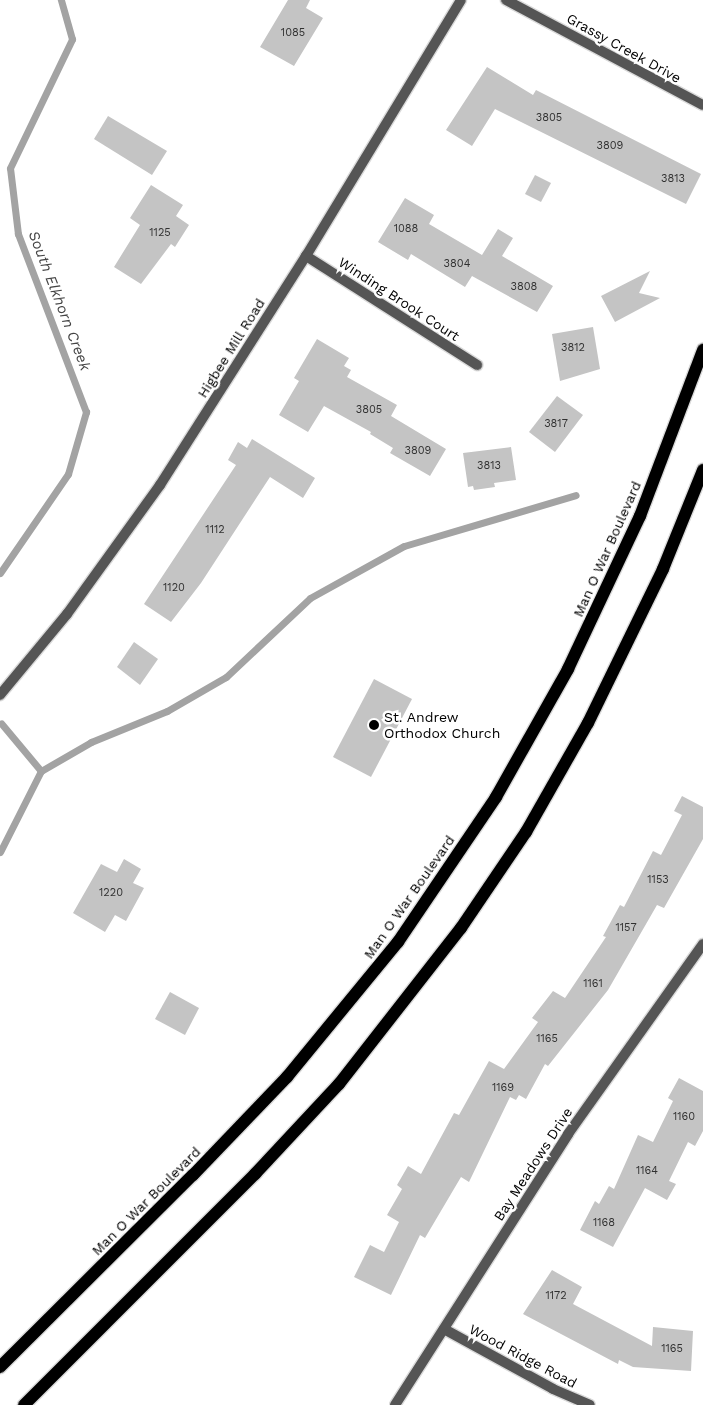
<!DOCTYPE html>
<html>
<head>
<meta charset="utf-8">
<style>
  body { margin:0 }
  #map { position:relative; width:703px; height:1405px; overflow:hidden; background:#fff; font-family:"Work Sans",sans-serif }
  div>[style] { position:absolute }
  .stream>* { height:7px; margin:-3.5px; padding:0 3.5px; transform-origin:3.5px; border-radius:3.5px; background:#a3a3a3 }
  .building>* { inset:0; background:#c4c4c4 }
  .roads { filter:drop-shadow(1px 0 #dbdbdb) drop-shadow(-1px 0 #dbdbdb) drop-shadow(0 1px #dbdbdb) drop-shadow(0 -1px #dbdbdb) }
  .minor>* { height:10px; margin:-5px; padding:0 5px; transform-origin:5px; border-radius:5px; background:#555 }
  .primary>* { height:12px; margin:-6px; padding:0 6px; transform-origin:6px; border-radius:6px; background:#000 }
  .dots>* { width:14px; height:14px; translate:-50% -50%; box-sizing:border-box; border:2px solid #fff; border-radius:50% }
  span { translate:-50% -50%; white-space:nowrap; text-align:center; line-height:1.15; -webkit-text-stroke:5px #fff; paint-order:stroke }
  .number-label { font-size:11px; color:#313131 }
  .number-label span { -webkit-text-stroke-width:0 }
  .street-label { font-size:14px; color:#000 }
  .poi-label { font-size:14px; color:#000 }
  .left { translate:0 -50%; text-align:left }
  .water-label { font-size:15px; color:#444; font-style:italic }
</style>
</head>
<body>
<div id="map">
  <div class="stream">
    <i style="left:0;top:573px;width:120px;rotate:-55.5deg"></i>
    <i style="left:68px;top:474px;width:65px;rotate:-73.8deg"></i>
    <i style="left:86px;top:412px;width:191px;rotate:-110.9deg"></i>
    <i style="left:18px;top:234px;width:66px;rotate:-96.9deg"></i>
    <i style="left:10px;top:168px;width:143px;rotate:-64.3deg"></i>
    <i style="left:72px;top:39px;width:41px;rotate:-105.8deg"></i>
    <i style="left:41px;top:771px;width:58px;rotate:-30.1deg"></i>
    <i style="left:91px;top:742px;width:82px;rotate:-22.2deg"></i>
    <i style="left:167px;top:711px;width:68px;rotate:-30deg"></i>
    <i style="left:226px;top:677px;width:115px;rotate:-43.2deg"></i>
    <i style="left:310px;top:598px;width:107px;rotate:-29deg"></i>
    <i style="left:404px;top:546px;width:179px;rotate:-16.5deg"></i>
    <i style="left:0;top:852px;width:91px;rotate:-63.2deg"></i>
    <i style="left:41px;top:771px;width:62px;rotate:-129.8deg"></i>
  </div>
  <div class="building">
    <i style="clip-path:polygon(288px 0,310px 0,306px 8px,323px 18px,294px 66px,260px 47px)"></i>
    <i style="clip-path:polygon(487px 67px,533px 95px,536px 90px,701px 174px,686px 204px,495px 109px,472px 146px,446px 130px)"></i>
    <i style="clip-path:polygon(108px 116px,167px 151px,152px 175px,94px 139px)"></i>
    <i style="clip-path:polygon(535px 175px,551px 183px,541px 202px,525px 194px)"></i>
    <i style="clip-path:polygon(151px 185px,183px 205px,176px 216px,189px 225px,175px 247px,171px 244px,141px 284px,114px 267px,140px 225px,130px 218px)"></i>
    <i style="clip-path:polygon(405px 198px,434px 215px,429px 224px,482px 255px,498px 229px,513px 238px,502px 256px,553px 286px,537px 312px,472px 276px,465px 287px,411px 254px,408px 260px,378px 242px)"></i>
    <i style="clip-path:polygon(650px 271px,639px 293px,660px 298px,615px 322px,601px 296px)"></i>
    <i style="clip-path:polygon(593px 327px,600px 369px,560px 381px,552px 334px)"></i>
    <i style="clip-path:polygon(317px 339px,349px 358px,344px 366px,351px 370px,347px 377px,397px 405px,391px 416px,446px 449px,430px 476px,390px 453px,393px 448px,370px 434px,371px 432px,324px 406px,308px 432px,279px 415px,299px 381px,294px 378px)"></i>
    <i style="clip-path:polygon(557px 396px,583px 415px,555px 452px,529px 432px)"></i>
    <i style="clip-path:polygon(252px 439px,315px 478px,303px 498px,270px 477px,201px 583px,171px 622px,144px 604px,236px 465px,228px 460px,238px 442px,247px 448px)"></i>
    <i style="clip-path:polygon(511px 447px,516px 480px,494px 483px,495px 487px,474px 490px,473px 486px,468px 487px,463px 453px)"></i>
    <i style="clip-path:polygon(134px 642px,158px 659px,140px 685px,117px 667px)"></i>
    <i style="clip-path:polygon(374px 679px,412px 699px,371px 777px,333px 757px)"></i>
    <i style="clip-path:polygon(682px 796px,703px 807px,703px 839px,664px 908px,657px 905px,608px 990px,548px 1066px,545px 1064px,526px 1099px,519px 1095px,516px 1100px,510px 1097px,469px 1182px,461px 1177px,425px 1238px,420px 1235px,391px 1295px,354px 1277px,370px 1245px,384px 1252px,399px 1222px,387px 1215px,402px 1189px,397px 1185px,408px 1166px,421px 1174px,454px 1113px,459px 1115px,489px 1061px,504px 1069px,538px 1022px,532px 1018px,553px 991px,565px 998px,606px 937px,603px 936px,620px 905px,624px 907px,653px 851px,661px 855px,682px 815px,674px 811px)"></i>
    <i style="clip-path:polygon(124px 859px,141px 869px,133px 883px,144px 888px,126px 921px,115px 915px,105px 932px,73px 913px,101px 864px,117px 872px)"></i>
    <i style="clip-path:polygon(170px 992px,199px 1008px,185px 1035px,155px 1019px)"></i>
    <i style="clip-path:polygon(679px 1078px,703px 1091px,703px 1131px,695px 1146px,688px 1142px,669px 1181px,676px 1184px,667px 1200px,645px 1188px,613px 1247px,580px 1230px,595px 1201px,599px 1204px,609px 1186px,614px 1189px,638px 1135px,653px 1142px,673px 1101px,668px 1098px)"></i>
    <i style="clip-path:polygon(552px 1270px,582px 1287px,573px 1304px,652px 1346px,653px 1327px,693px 1331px,691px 1371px,633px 1367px,619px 1360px,618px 1364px,523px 1314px)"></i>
  </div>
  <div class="roads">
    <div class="minor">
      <i style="left:506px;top:0;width:223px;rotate:28.1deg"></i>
      <i style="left:306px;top:256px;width:203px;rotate:32.5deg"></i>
      <i style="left:0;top:695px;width:105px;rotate:-50.4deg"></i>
      <i style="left:67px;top:614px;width:159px;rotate:-54.2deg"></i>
      <i style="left:160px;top:485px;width:272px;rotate:-57.5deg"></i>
      <i style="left:306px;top:256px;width:299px;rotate:-58.8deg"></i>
      <i style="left:444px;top:1329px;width:124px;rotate:28.8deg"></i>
      <i style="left:553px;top:1389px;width:40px;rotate:23.4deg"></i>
      <i style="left:395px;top:1405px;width:322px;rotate:-57.4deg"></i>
      <i style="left:568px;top:1134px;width:233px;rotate:-54.6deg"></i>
    </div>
    <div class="primary">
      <i style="left:0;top:1367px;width:272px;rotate:-44.9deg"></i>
      <i style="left:193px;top:1175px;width:136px;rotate:-46.2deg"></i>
      <i style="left:287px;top:1077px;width:175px;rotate:-50.6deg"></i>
      <i style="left:398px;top:942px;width:175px;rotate:-55.9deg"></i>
      <i style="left:496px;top:797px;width:147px;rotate:-60.6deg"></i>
      <i style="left:568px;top:669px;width:169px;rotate:-64.8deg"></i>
      <i style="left:640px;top:516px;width:178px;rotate:-69.2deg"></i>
      <i style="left:24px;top:1405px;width:327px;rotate:-45deg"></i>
      <i style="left:255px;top:1174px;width:123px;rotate:-47deg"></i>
      <i style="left:339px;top:1084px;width:198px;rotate:-52deg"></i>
      <i style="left:461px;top:928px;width:116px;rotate:-55.9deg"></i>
      <i style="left:526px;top:832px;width:125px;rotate:-60.4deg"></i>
      <i style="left:588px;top:723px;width:171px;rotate:-64deg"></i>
      <i style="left:663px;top:569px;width:107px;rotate:-68deg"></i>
    </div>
  </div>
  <div class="dots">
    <i style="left:374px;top:725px;background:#000"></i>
  </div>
  <div class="number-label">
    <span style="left:293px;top:33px">1085</span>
    <span style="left:549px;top:118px">3805</span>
    <span style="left:610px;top:146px">3809</span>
    <span style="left:673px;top:179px">3813</span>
    <span style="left:406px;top:229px">1088</span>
    <span style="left:160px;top:233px">1125</span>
    <span style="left:457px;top:264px">3804</span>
    <span style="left:524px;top:287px">3808</span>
    <span style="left:573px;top:348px">3812</span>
    <span style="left:369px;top:410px">3805</span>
    <span style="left:556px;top:424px">3817</span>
    <span style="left:418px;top:451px">3809</span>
    <span style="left:489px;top:466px">3813</span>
    <span style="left:215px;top:530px">1112</span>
    <span style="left:174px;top:588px">1120</span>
    <span style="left:658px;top:880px">1153</span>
    <span style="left:111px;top:893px">1220</span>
    <span style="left:626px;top:928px">1157</span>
    <span style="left:593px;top:984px">1161</span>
    <span style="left:547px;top:1039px">1165</span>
    <span style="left:503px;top:1088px">1169</span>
    <span style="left:684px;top:1117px">1160</span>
    <span style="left:647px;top:1171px">1164</span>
    <span style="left:604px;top:1223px">1168</span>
    <span style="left:556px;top:1296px">1172</span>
    <span style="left:672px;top:1349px">1165</span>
  </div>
  <div class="street-label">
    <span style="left:624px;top:48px;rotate:29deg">Grassy Creek Drive</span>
    <span style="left:399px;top:299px;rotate:33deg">Winding Brook Court</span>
    <span style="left:231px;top:348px;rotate:-58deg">Higbee Mill Road</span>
    <span style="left:607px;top:549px;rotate:-66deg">Man O War Boulevard</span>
    <span style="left:409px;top:897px;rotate:-55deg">Man O War Boulevard</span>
    <span style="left:533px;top:1164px;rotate:-57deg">Bay Meadows Drive</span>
    <span style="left:146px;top:1201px;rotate:-45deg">Man O War Boulevard</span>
    <span style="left:523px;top:1356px;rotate:28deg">Wood Ridge Road</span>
  </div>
  <div class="poi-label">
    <span class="left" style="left:384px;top:725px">St. Andrew<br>Orthodox Church</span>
  </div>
  <div class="water-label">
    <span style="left:59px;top:301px;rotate:69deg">South Elkhorn Creek</span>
  </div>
</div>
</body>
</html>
